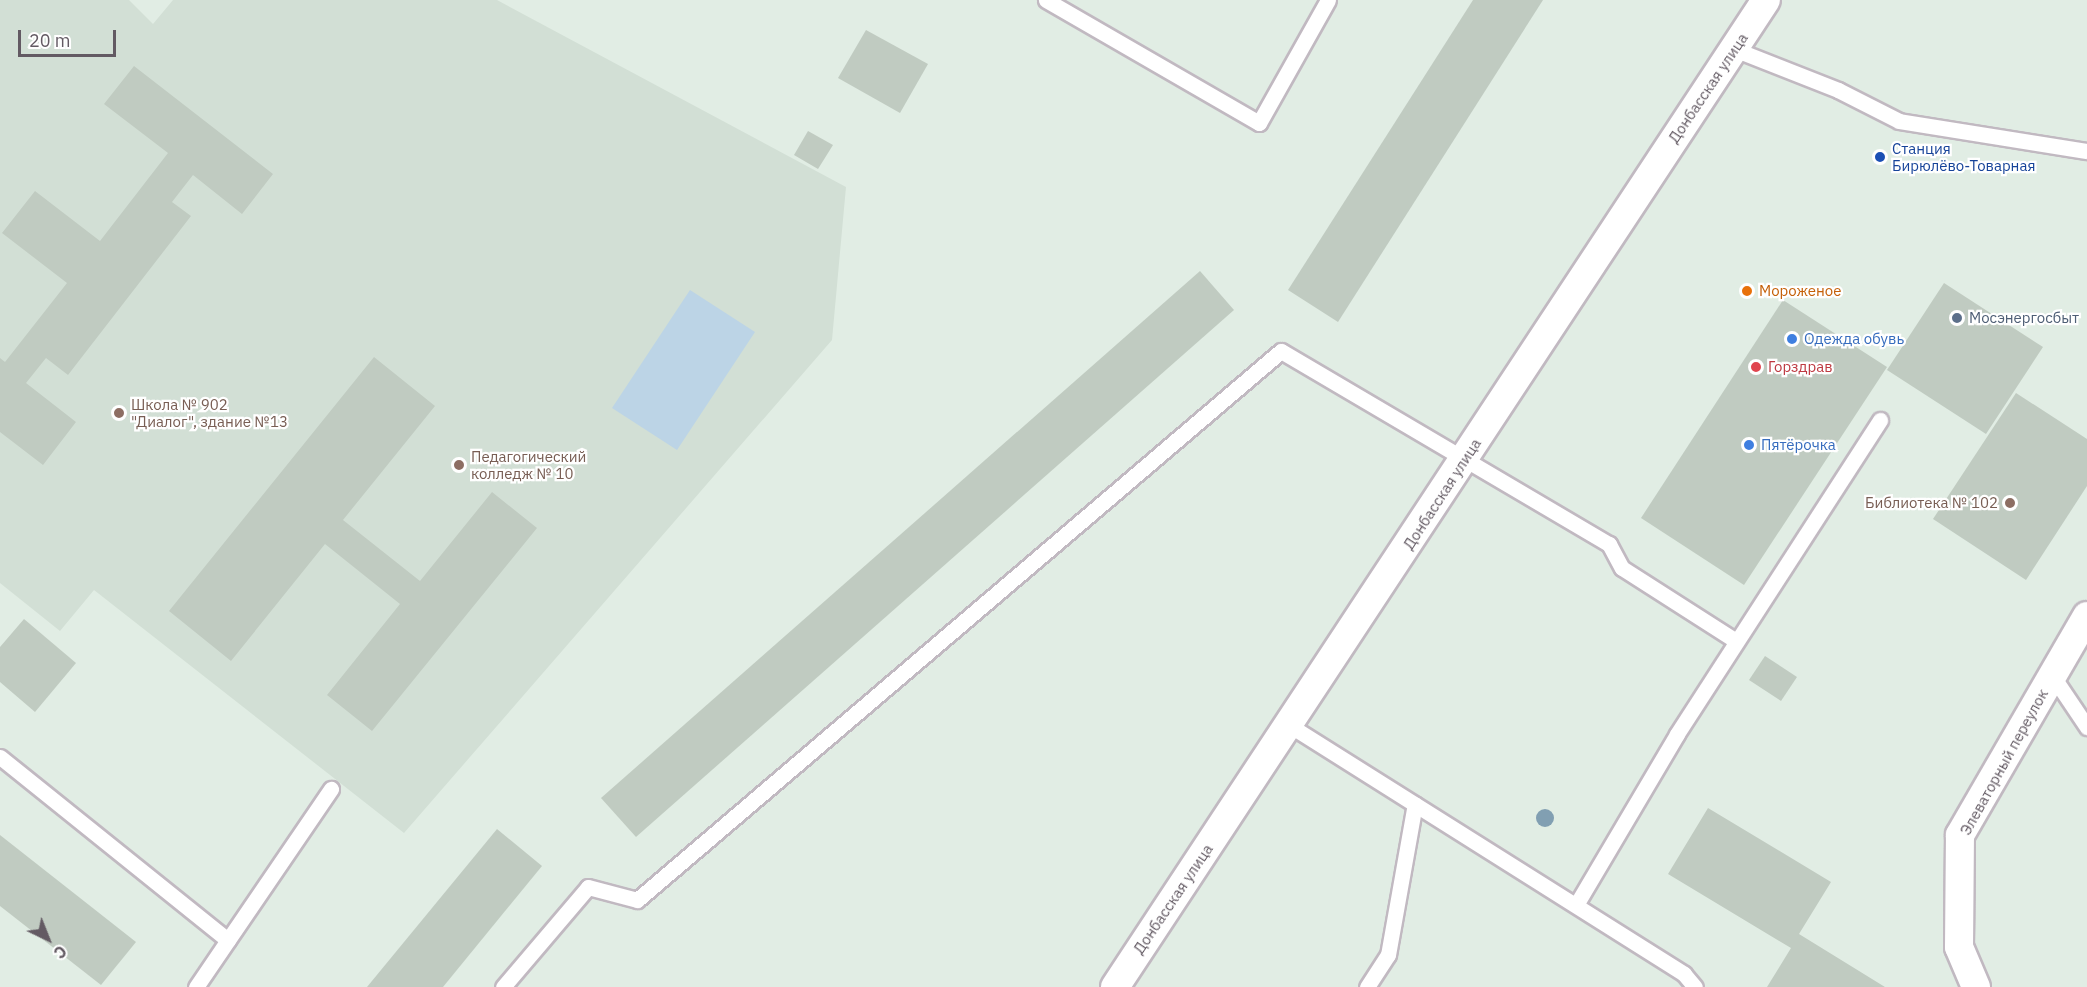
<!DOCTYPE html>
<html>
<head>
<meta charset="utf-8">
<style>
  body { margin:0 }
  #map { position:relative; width:2087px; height:987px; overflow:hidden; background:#e1ede4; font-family:"IBM Plex Sans",sans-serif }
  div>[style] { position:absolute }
  .education>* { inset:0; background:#d2dfd5 }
  .green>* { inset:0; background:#bcd4e6 }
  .building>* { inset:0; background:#c0cbc1 }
  .roads { filter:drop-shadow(2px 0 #c1b9c1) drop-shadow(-2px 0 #c1b9c1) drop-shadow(0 2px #c1b9c1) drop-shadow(0 -2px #c1b9c1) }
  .lane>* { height:15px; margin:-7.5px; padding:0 7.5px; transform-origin:7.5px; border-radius:7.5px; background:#fff }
  .street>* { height:28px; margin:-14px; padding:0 14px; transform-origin:14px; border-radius:14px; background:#fff }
  .trees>* { width:18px; height:18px; margin:-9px; border-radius:50%; background:#819fb2 }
  .dots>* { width:16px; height:16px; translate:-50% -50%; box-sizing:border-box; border:3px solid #fff; border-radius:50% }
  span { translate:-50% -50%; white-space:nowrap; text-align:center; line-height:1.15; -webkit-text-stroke:4.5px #fff; paint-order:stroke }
  .street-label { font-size:15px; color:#635a63 }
  .transit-label { font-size:15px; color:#164399 }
  .left { translate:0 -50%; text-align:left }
  .food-label { font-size:15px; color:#c56008 }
  .service-label { font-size:15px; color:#4e5e75 }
  .shop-label { font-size:15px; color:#366cbe }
  .health-label { font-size:15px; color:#be3a42 }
  .education-label { font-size:15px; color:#785e54 }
  .right { translate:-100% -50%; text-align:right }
  .north { position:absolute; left:18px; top:909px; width:60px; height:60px; -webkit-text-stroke:4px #fff; paint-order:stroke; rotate:137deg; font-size:16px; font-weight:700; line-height:24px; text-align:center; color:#635a63 }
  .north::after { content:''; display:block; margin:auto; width:21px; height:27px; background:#635a63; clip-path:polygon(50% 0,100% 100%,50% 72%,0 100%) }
  .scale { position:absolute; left:18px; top:30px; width:98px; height:27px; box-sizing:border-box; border:3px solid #635a63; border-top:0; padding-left:8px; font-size:18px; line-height:21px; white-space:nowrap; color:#635a63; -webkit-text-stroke:4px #fff; paint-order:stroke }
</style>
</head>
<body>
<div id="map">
  <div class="education">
    <i style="clip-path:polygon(0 0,129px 0,153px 24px,173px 0,497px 0,846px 187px,832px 340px,404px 833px,94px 590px,60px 631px,0 583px)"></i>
  </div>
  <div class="green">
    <i style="clip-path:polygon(690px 290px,755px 332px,677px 450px,612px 408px)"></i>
  </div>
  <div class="building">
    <i style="clip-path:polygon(1473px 0,1543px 0,1338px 322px,1288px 290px)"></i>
    <i style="clip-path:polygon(866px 30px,928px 64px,900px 113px,838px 78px)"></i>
    <i style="clip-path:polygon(134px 66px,273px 174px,242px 214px,193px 175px,172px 202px,191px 216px,68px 375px,46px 358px,26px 383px,76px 422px,43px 465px,0 432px,0 358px,5px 362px,67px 283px,2px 233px,35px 191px,100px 241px,168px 153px,104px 104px)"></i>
    <i style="clip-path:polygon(808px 131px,833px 145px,818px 169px,794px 155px)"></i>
    <i style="clip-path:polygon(1200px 271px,1234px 310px,636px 837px,601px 798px)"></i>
    <i style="clip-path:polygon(1944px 283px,2043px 347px,1986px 434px,1887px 370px)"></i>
    <i style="clip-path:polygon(1783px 300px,1887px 367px,1744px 585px,1641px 518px)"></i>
    <i style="clip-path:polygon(374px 357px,435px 406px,343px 520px,420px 581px,492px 492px,537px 528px,372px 731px,327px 695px,400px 604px,325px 544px,231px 661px,169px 611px)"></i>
    <i style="clip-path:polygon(2016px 393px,2087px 439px,2087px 486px,2026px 580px,1933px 519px)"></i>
    <i style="clip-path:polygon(24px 619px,76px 663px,35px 712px,0 682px,0 647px)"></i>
    <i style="clip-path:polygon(1765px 656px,1797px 677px,1781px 701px,1749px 680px)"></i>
    <i style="clip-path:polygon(1708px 808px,1831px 882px,1799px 934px,1885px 987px,1767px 987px,1791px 948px,1668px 874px)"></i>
    <i style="clip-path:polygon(497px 829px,542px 866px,443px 987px,367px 987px)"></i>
    <i style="clip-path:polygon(0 835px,136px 942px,101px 985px,0 906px)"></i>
  </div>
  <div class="roads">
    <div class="lane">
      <i style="left:1046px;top:0;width:246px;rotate:30deg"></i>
      <i style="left:1259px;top:123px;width:141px;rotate:-60.7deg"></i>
      <i style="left:1734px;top:49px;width:112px;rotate:21.5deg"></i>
      <i style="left:1838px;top:90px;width:68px;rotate:26.9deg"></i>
      <i style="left:1899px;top:121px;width:190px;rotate:9.1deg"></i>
      <i style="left:2052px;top:675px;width:63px;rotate:56.1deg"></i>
      <i style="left:1289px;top:725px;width:467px;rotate:32.2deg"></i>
      <i style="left:1684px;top:974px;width:17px;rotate:50deg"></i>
      <i style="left:0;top:757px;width:292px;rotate:38.8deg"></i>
      <i style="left:228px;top:940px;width:57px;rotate:124.2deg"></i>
      <i style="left:1576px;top:905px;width:199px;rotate:-59.4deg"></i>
      <i style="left:1677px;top:734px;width:374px;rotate:-57.1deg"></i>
      <i style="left:228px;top:940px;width:183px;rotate:-55.7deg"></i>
      <i style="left:503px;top:987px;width:131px;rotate:-49.6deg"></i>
      <i style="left:588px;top:887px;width:51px;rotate:14.9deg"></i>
      <i style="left:637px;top:900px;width:846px;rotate:-40.45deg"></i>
      <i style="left:1281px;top:351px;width:381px;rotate:30.5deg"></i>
      <i style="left:1609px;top:544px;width:27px;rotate:62deg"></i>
      <i style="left:1622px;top:568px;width:135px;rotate:32.6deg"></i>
      <i style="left:1367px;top:987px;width:38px;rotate:-57deg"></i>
      <i style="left:1388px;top:955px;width:153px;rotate:-79.9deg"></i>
    </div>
    <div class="street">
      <i style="left:1115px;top:987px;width:1182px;rotate:-56.59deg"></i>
      <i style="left:1976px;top:987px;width:43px;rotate:-113deg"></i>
      <i style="left:1959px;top:947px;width:112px;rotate:-89.5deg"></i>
      <i style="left:1960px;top:835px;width:253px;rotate:-59.9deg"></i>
    </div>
  </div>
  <div class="trees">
    <i style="left:1545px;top:818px"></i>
  </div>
  <div class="dots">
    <i style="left:1880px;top:157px;background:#1a4fb4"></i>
    <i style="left:1747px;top:291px;background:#e8710a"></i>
    <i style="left:1957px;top:318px;background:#5c6f8a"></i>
    <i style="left:1792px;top:339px;background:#3f7fe0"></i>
    <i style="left:1756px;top:367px;background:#e0444e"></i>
    <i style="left:119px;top:413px;background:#8d6e63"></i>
    <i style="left:1749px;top:445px;background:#3f7fe0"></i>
    <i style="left:459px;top:465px;background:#8d6e63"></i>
    <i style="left:2010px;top:503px;background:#8d6e63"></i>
  </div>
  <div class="street-label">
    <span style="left:1708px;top:88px;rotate:-56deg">Донбасская улица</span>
    <span style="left:1442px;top:494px;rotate:-57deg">Донбасская улица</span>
    <span style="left:2004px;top:762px;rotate:-61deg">Элеваторный переулок</span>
    <span style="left:1173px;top:899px;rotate:-56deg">Донбасская улица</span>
  </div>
  <div class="transit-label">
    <span class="left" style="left:1892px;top:157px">Станция<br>Бирюлёво-Товарная</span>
  </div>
  <div class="food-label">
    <span class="left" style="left:1759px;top:291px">Мороженое</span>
  </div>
  <div class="service-label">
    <span class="left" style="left:1969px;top:318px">Мосэнергосбыт</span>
  </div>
  <div class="shop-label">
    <span class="left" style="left:1804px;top:339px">Одежда обувь</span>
    <span class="left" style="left:1761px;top:445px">Пятёрочка</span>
  </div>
  <div class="health-label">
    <span class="left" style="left:1768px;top:367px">Горздрав</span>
  </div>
  <div class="education-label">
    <span class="left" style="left:131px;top:413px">Школа № 902<br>"Диалог", здание №13</span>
    <span class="left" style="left:471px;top:465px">Педагогический<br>колледж № 10</span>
    <span class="right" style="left:1998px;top:503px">Библиотека № 102</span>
  </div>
  <div class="north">С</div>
  <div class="scale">20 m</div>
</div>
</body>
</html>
